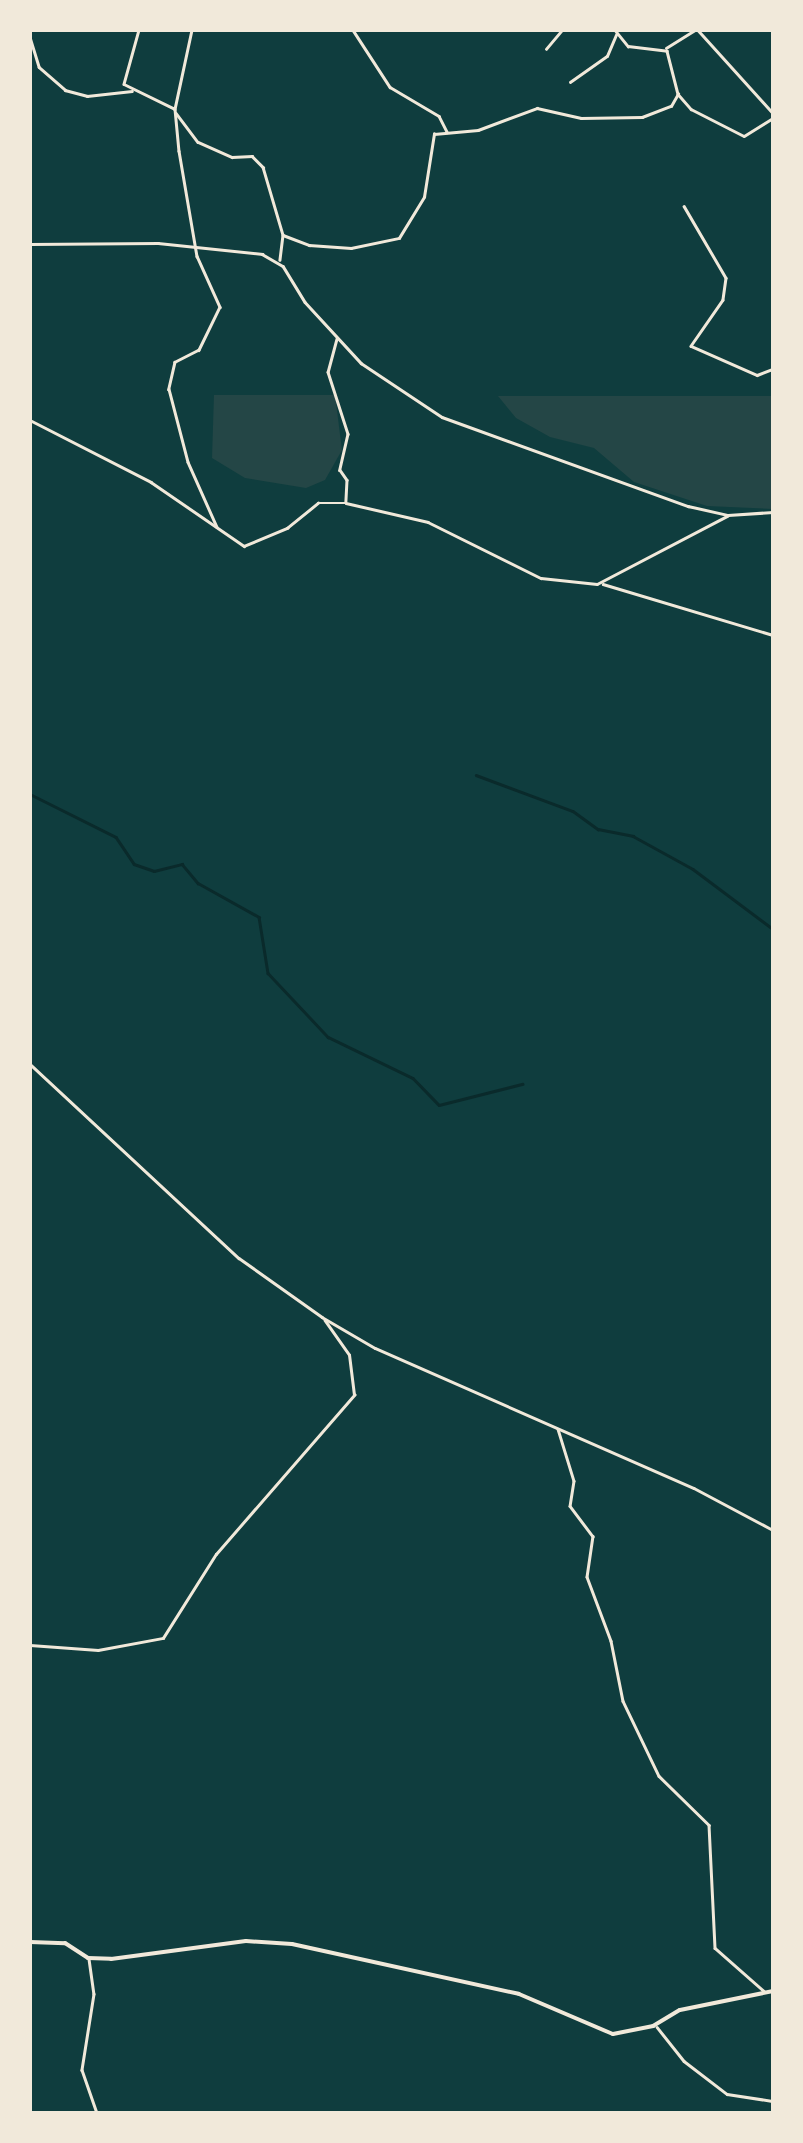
<!DOCTYPE html>
<html>
<head>
<meta charset="utf-8">
<style>
  body { margin:0 }
  #map { position:relative; width:803px; height:2143px; overflow:hidden; background:#0f3d3e; font-family:"Source Sans 3",sans-serif }
  div>[style] { position:absolute }
  .green>* { inset:0; background:#244646 }
  .stream>* { height:2.5px; margin:-1.25px; padding:0 1.25px; transform-origin:1.25px; border-radius:1.25px; background:#0a2a2b }
  .minor>* { height:2.5px; margin:-1.25px; padding:0 1.25px; transform-origin:1.25px; border-radius:1.25px; background:#f1e9da }
  .tertiary>* { height:4px; margin:-2px; padding:0 2px; transform-origin:2px; border-radius:2px; background:#f1e9da }
  span { translate:-50% -50%; white-space:nowrap; text-align:center; line-height:1.15; -webkit-text-stroke:9px #f1e9da; paint-order:stroke }
  .frame { position:absolute; inset:0; border:32px solid #f1e9da; pointer-events:none }
</style>
</head>
<body>
<div id="map">
  <div class="green">
    <i style="clip-path:polygon(214px 395px,335px 395px,342px 450px,325px 480px,306px 488px,245px 478px,212px 458px)"></i>
    <i style="clip-path:polygon(498px 396px,773px 396px,773px 509px,707px 506px,634px 482px,594px 448px,550px 437px,516px 418px)"></i>
  </div>
  <div class="stream">
    <i style="left:476px;top:775px;width:103px;rotate:20.4deg"></i>
    <i style="left:573px;top:811px;width:31px;rotate:36deg"></i>
    <i style="left:598px;top:829px;width:36px;rotate:11deg"></i>
    <i style="left:633px;top:836px;width:68px;rotate:28.8deg"></i>
    <i style="left:693px;top:869px;width:100px;rotate:36.9deg"></i>
    <i style="left:30px;top:794px;width:96px;rotate:26.6deg"></i>
    <i style="left:116px;top:837px;width:32px;rotate:56deg"></i>
    <i style="left:134px;top:864px;width:21px;rotate:19deg"></i>
    <i style="left:154px;top:871px;width:29px;rotate:-14deg"></i>
    <i style="left:182px;top:864px;width:25px;rotate:50deg"></i>
    <i style="left:198px;top:883px;width:70px;rotate:29.1deg"></i>
    <i style="left:259px;top:917px;width:57px;rotate:80.9deg"></i>
    <i style="left:268px;top:973px;width:88px;rotate:46.8deg"></i>
    <i style="left:328px;top:1037px;width:94px;rotate:25.8deg"></i>
    <i style="left:413px;top:1078px;width:37px;rotate:46deg"></i>
    <i style="left:439px;top:1105px;width:86px;rotate:-14.2deg"></i>
  </div>
  <div class="minor">
    <i style="left:139px;top:30px;width:56px;rotate:105.5deg"></i>
    <i style="left:124px;top:84px;width:55px;rotate:26.1deg"></i>
    <i style="left:192px;top:30px;width:81px;rotate:102.1deg"></i>
    <i style="left:175px;top:109px;width:42px;rotate:84.6deg"></i>
    <i style="left:179px;top:151px;width:107px;rotate:80.3deg"></i>
    <i style="left:197px;top:256px;width:56px;rotate:65.7deg"></i>
    <i style="left:220px;top:307px;width:48px;rotate:116deg"></i>
    <i style="left:199px;top:350px;width:27px;rotate:153deg"></i>
    <i style="left:175px;top:362px;width:28px;rotate:103deg"></i>
    <i style="left:169px;top:389px;width:75px;rotate:75.4deg"></i>
    <i style="left:188px;top:462px;width:71px;rotate:66deg"></i>
    <i style="left:353px;top:30px;width:68px;rotate:57deg"></i>
    <i style="left:390px;top:87px;width:57px;rotate:30.6deg"></i>
    <i style="left:439px;top:116px;width:18px;rotate:63deg"></i>
    <i style="left:615px;top:30px;width:21px;rotate:51deg"></i>
    <i style="left:628px;top:46px;width:39px;rotate:7deg"></i>
    <i style="left:667px;top:51px;width:44px;rotate:75.7deg"></i>
    <i style="left:678px;top:94px;width:20px;rotate:49deg"></i>
    <i style="left:691px;top:109px;width:59px;rotate:27deg"></i>
    <i style="left:744px;top:136px;width:34px;rotate:-32deg"></i>
    <i style="left:698px;top:30px;width:112px;rotate:47.9deg"></i>
    <i style="left:30px;top:37px;width:31px;rotate:73deg"></i>
    <i style="left:39px;top:67px;width:35px;rotate:41deg"></i>
    <i style="left:65px;top:90px;width:23px;rotate:15deg"></i>
    <i style="left:87px;top:96px;width:45px;rotate:-6.3deg"></i>
    <i style="left:666px;top:48px;width:34px;rotate:-32deg"></i>
    <i style="left:546px;top:49px;width:25px;rotate:-50deg"></i>
    <i style="left:570px;top:82px;width:45px;rotate:-35.1deg"></i>
    <i style="left:607px;top:56px;width:23px;rotate:-67deg"></i>
    <i style="left:176px;top:113px;width:36px;rotate:53deg"></i>
    <i style="left:198px;top:142px;width:37px;rotate:24deg"></i>
    <i style="left:232px;top:157px;width:20px;rotate:-3deg"></i>
    <i style="left:252px;top:156px;width:16px;rotate:45deg"></i>
    <i style="left:263px;top:167px;width:71px;rotate:73.6deg"></i>
    <i style="left:283px;top:235px;width:25px;rotate:97deg"></i>
    <i style="left:684px;top:206px;width:83px;rotate:59.7deg"></i>
    <i style="left:726px;top:278px;width:22px;rotate:98deg"></i>
    <i style="left:723px;top:300px;width:56px;rotate:124.8deg"></i>
    <i style="left:691px;top:346px;width:72px;rotate:23.7deg"></i>
    <i style="left:757px;top:375px;width:17px;rotate:-21deg"></i>
    <i style="left:283px;top:235px;width:28px;rotate:21deg"></i>
    <i style="left:309px;top:245px;width:42px;rotate:4.1deg"></i>
    <i style="left:351px;top:248px;width:49px;rotate:-11.8deg"></i>
    <i style="left:399px;top:238px;width:48px;rotate:-58.6deg"></i>
    <i style="left:424px;top:197px;width:64px;rotate:-81deg"></i>
    <i style="left:434px;top:134px;width:44px;rotate:-5.2deg"></i>
    <i style="left:478px;top:130px;width:63px;rotate:-20.4deg"></i>
    <i style="left:537px;top:108px;width:45px;rotate:12.8deg"></i>
    <i style="left:581px;top:118px;width:61px;rotate:-0.9deg"></i>
    <i style="left:642px;top:117px;width:31px;rotate:-21deg"></i>
    <i style="left:671px;top:106px;width:14px;rotate:-60deg"></i>
    <i style="left:30px;top:244px;width:128px;rotate:-0.4deg"></i>
    <i style="left:158px;top:243px;width:105px;rotate:6deg"></i>
    <i style="left:262px;top:254px;width:24px;rotate:30deg"></i>
    <i style="left:283px;top:266px;width:42px;rotate:58.6deg"></i>
    <i style="left:305px;top:302px;width:83px;rotate:47.4deg"></i>
    <i style="left:361px;top:363px;width:97px;rotate:33.7deg"></i>
    <i style="left:442px;top:417px;width:262px;rotate:19.9deg"></i>
    <i style="left:688px;top:506px;width:41px;rotate:12.7deg"></i>
    <i style="left:728px;top:515px;width:45px;rotate:-3.8deg"></i>
    <i style="left:337px;top:339px;width:34px;rotate:105deg"></i>
    <i style="left:328px;top:372px;width:65px;rotate:72.1deg"></i>
    <i style="left:348px;top:434px;width:37px;rotate:103deg"></i>
    <i style="left:340px;top:470px;width:12px;rotate:55deg"></i>
    <i style="left:347px;top:480px;width:21px;rotate:93deg"></i>
    <i style="left:30px;top:420px;width:136px;rotate:27.1deg"></i>
    <i style="left:151px;top:482px;width:113px;rotate:34.5deg"></i>
    <i style="left:244px;top:546px;width:47px;rotate:-22.7deg"></i>
    <i style="left:287px;top:528px;width:40px;rotate:-39deg"></i>
    <i style="left:318px;top:503px;width:28px"></i>
    <i style="left:346px;top:503px;width:84px;rotate:13deg"></i>
    <i style="left:428px;top:522px;width:126px;rotate:26.4deg"></i>
    <i style="left:541px;top:578px;width:56px;rotate:6.1deg"></i>
    <i style="left:597px;top:584px;width:147px;rotate:-27.6deg"></i>
    <i style="left:603px;top:584px;width:177px;rotate:16.7deg"></i>
    <i style="left:30px;top:1064px;width:285px;rotate:42.9deg"></i>
    <i style="left:239px;top:1258px;width:102px;rotate:35.4deg"></i>
    <i style="left:322px;top:1317px;width:61px;rotate:30.3deg"></i>
    <i style="left:375px;top:1348px;width:348px;rotate:23.7deg"></i>
    <i style="left:694px;top:1488px;width:89px;rotate:28deg"></i>
    <i style="left:558px;top:1429px;width:54px;rotate:72.9deg"></i>
    <i style="left:574px;top:1481px;width:25px;rotate:99deg"></i>
    <i style="left:570px;top:1506px;width:38px;rotate:53deg"></i>
    <i style="left:593px;top:1536px;width:41px;rotate:98.3deg"></i>
    <i style="left:587px;top:1577px;width:68px;rotate:69.4deg"></i>
    <i style="left:611px;top:1641px;width:61px;rotate:78.7deg"></i>
    <i style="left:623px;top:1701px;width:83px;rotate:64.4deg"></i>
    <i style="left:659px;top:1776px;width:70px;rotate:44.4deg"></i>
    <i style="left:709px;top:1825px;width:123px;rotate:87.2deg"></i>
    <i style="left:715px;top:1948px;width:65px;rotate:41.3deg"></i>
    <i style="left:30px;top:1645px;width:68px;rotate:4.2deg"></i>
    <i style="left:98px;top:1650px;width:66px;rotate:-10.5deg"></i>
    <i style="left:163px;top:1638px;width:99px;rotate:-57.8deg"></i>
    <i style="left:216px;top:1554px;width:211px;rotate:-49deg"></i>
    <i style="left:354px;top:1395px;width:40px;rotate:-97.1deg"></i>
    <i style="left:349px;top:1355px;width:42px;rotate:-125.2deg"></i>
    <i style="left:89px;top:1959px;width:35px;rotate:82deg"></i>
    <i style="left:94px;top:1994px;width:77px;rotate:99deg"></i>
    <i style="left:82px;top:2070px;width:46px;rotate:70.8deg"></i>
    <i style="left:657px;top:2027px;width:43px;rotate:51.5deg"></i>
    <i style="left:684px;top:2061px;width:54px;rotate:37.5deg"></i>
    <i style="left:727px;top:2094px;width:47px;rotate:8.7deg"></i>
  </div>
  <div class="tertiary">
    <i style="left:30px;top:1942px;width:35px;rotate:2deg"></i>
    <i style="left:65px;top:1943px;width:27px;rotate:33deg"></i>
    <i style="left:88px;top:1958px;width:23px;rotate:2deg"></i>
    <i style="left:111px;top:1959px;width:136px;rotate:-7.6deg"></i>
    <i style="left:246px;top:1941px;width:46px;rotate:3.7deg"></i>
    <i style="left:292px;top:1944px;width:232px;rotate:12.4deg"></i>
    <i style="left:519px;top:1994px;width:102px;rotate:23.1deg"></i>
    <i style="left:613px;top:2034px;width:41px;rotate:-11.3deg"></i>
    <i style="left:653px;top:2026px;width:31px;rotate:-31deg"></i>
    <i style="left:680px;top:2010px;width:95px;rotate:-11.5deg"></i>
  </div>
  <div class="frame"></div>
</div>
</body>
</html>
